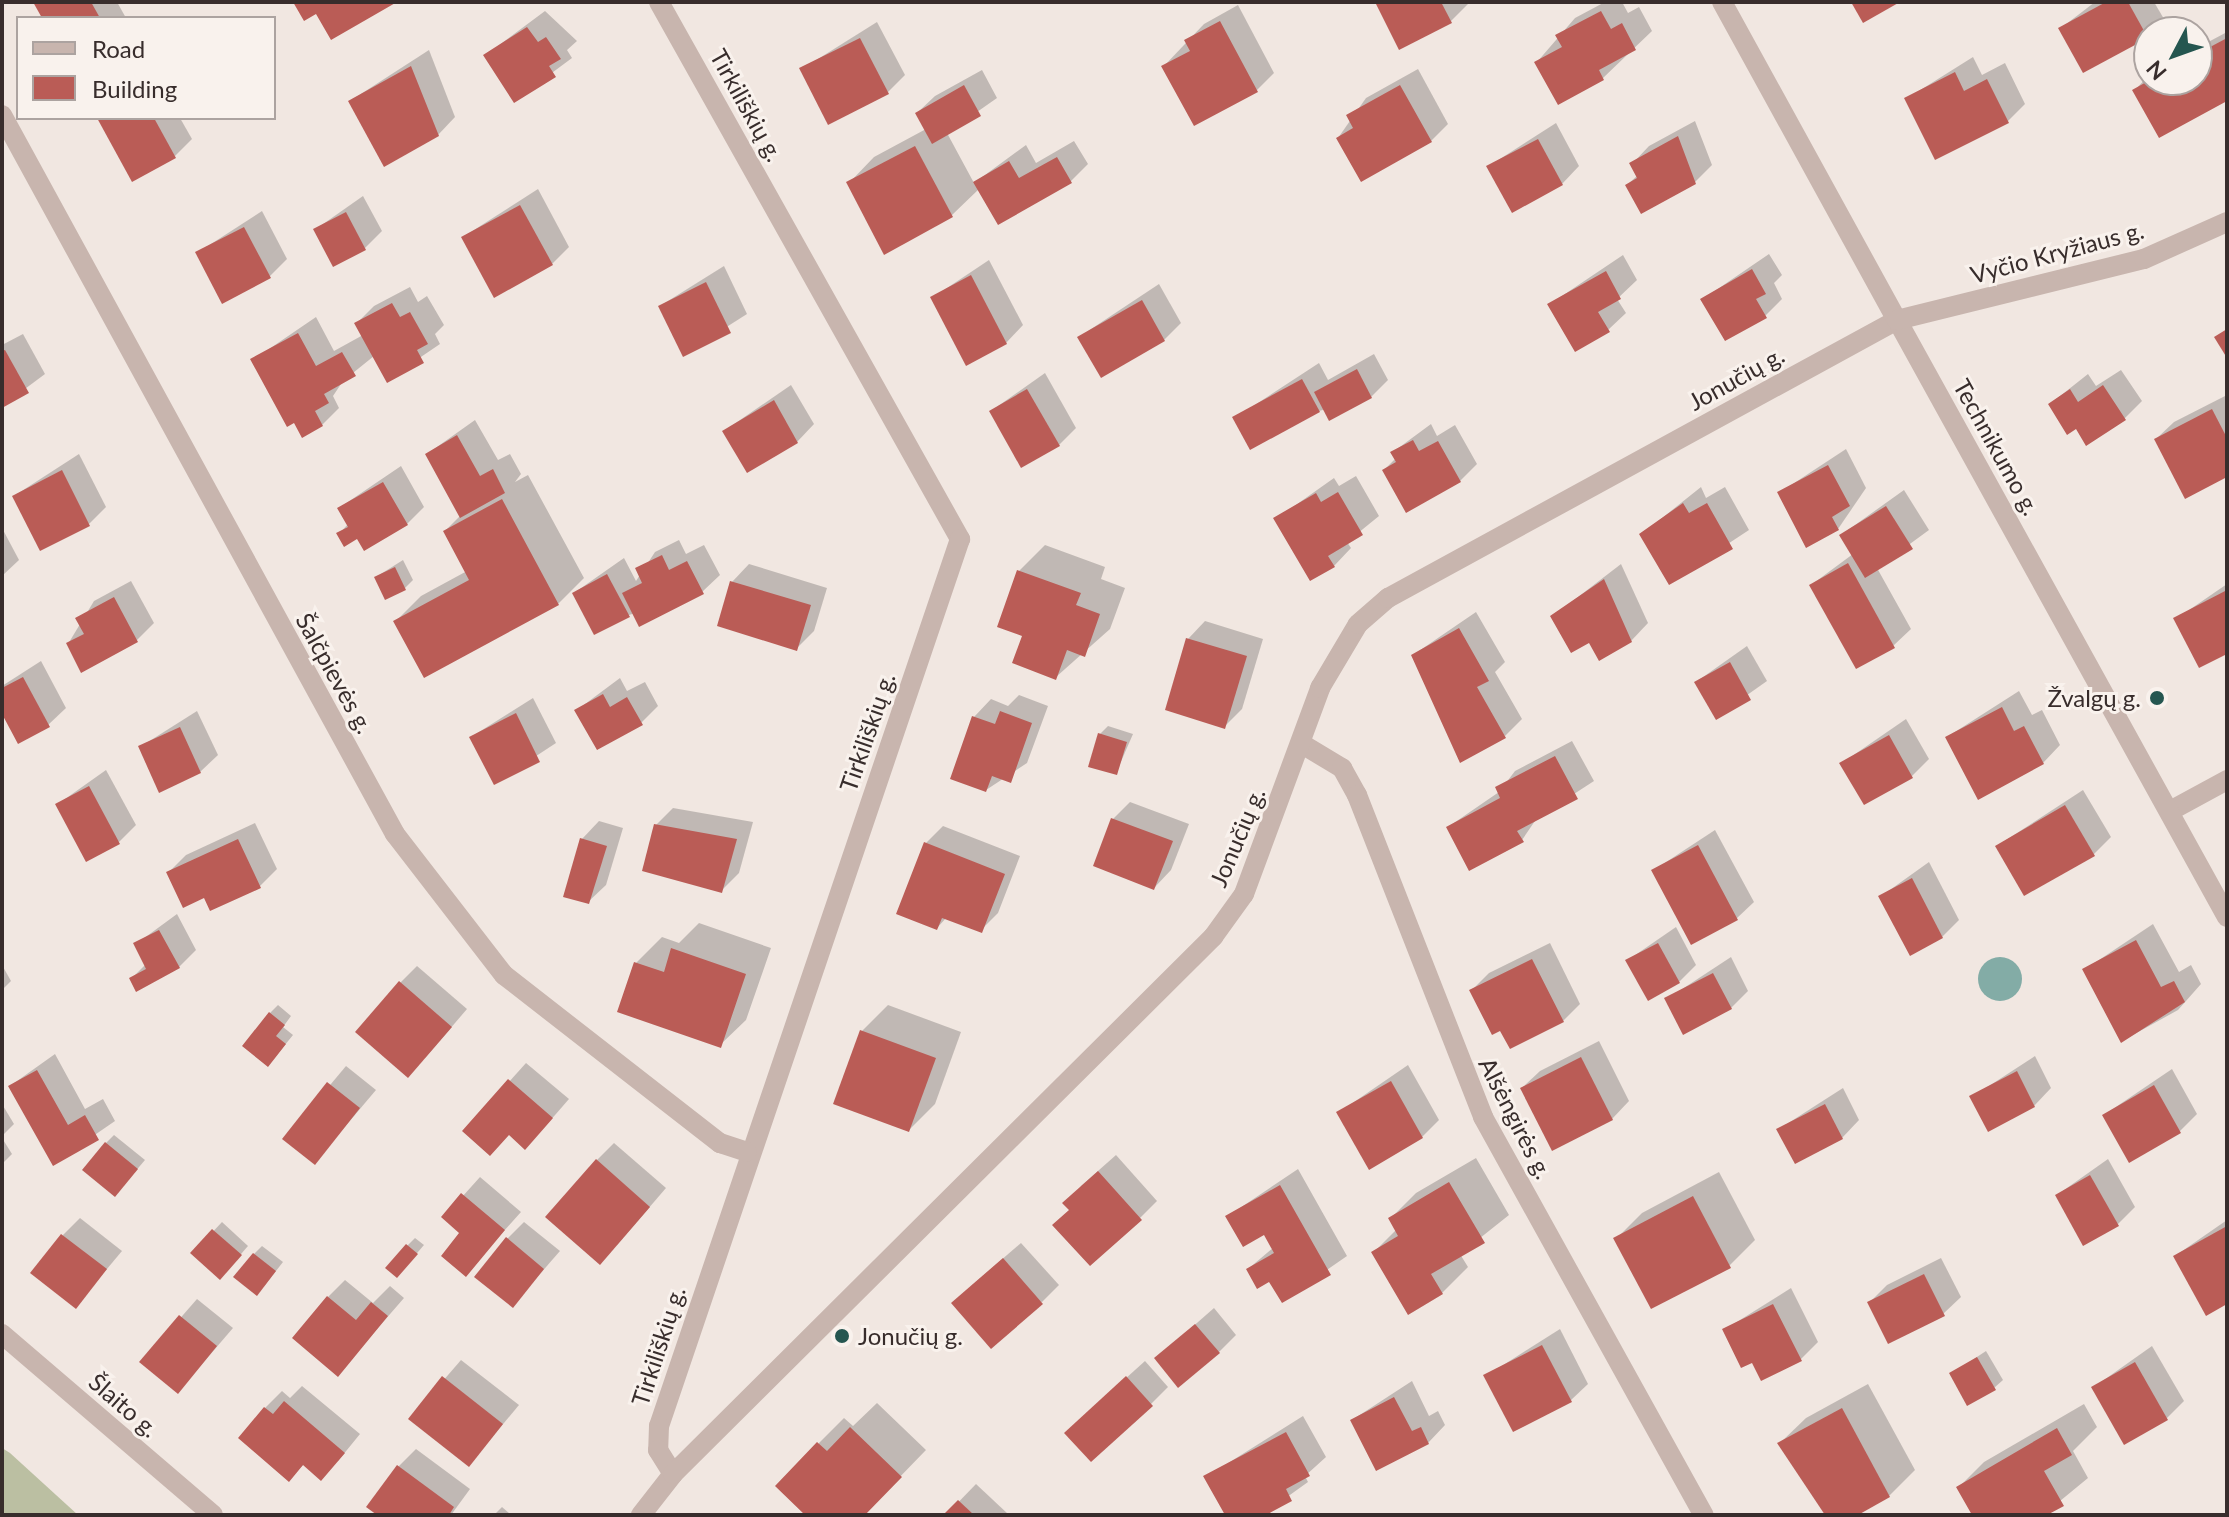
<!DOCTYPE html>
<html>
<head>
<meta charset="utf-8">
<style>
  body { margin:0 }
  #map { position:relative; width:2229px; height:1517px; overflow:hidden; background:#f1e7e1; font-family:Lato,sans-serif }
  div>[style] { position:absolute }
  .green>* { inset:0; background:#bbbfa2 }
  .water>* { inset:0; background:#83aca6 }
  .round { border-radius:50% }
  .shadow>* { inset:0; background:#0003 }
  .building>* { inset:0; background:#ba5c56 }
  .minor>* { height:20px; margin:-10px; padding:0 10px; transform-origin:10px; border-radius:10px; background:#c8b5ae }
  .tertiary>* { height:20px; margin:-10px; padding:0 10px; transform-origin:10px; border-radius:10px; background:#c8b5ae }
  .dots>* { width:22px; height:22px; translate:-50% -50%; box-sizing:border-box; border:4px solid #f9f2ed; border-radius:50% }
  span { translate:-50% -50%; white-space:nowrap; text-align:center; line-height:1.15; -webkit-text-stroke:6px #f9f2ed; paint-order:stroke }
  .street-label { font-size:24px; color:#382d2c }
  .poi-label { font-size:24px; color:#382d2c }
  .right { translate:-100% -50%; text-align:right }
  .left { translate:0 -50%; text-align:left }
  .frame { position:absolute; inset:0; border:4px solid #382d2c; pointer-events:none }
  .legend { position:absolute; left:16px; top:16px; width:260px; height:104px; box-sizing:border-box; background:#f9f2ed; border:2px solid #aca3a0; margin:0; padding:10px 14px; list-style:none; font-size:24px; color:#382d2c }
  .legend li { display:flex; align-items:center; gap:16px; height:40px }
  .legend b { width:40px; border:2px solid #aca3a0 }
  .north { position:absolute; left:2133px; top:16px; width:80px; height:80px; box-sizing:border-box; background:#f9f2ed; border:2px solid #aca3a0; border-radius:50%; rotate:229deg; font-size:22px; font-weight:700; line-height:32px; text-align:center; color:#382d2c }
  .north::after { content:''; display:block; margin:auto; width:28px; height:36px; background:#255650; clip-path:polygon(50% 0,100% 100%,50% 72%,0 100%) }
</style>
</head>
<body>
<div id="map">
  <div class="green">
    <i style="clip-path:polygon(2px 1448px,10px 1453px,78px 1515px,2px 1515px)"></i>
  </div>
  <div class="water">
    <i class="round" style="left:1978px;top:957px;width:44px;height:44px"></i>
  </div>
  <div class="shadow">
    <i style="clip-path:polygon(35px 2px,117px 2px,126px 18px,44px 18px)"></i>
    <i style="clip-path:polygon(1377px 2px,1467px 2px,1468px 4px,1451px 21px)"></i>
    <i style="clip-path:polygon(1605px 2px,1622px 2px,1628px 13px,1639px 7px,1652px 31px,1603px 78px,1537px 62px,1575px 18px)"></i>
    <i style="clip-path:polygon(2095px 2px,2154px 2px,2164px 19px,2147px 36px,2061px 28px)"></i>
    <i style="clip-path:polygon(1238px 5px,1274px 73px,1257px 90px,1164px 66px,1204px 24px)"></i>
    <i style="clip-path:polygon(545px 11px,577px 41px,567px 50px,572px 58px,514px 101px,486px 55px)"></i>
    <i style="clip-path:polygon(877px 22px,905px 75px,888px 92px,802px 69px)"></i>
    <i style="clip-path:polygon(2227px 32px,2227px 98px,2135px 90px,2149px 75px,2197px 80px,2197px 48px)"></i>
    <i style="clip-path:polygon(429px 50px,455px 117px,438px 135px,350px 101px)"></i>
    <i style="clip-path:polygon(1973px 57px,1982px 75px,2005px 63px,2025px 104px,2008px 121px,1936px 158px,1906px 99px)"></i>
    <i style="clip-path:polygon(1418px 69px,1448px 124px,1431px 141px,1338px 138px,1366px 98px)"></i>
    <i style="clip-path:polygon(982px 70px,997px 98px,947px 133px,974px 183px,1026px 145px,1036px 163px,1074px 141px,1088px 164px,1071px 181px,979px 189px,952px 215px,885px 252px,849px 183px,874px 157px,926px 129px,917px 113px,935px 96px)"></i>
    <i style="clip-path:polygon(100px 118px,180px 118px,192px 139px,175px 156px)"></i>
    <i style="clip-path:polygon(1695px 121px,1712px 165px,1695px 182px,1627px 185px,1638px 175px,1632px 164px,1649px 146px)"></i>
    <i style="clip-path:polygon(1556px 123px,1579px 166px,1562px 184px,1489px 166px)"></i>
    <i style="clip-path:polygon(538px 189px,569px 247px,552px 264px,463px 237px)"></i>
    <i style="clip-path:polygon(363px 196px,382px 231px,365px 248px,316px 229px)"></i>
    <i style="clip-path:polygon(262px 211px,287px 259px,270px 276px,197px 253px)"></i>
    <i style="clip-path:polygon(1769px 254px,1782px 275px,1774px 283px,1782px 299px,1765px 316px,1703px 299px)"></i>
    <i style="clip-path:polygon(1623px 255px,1637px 280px,1617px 299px,1626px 313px,1608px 330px,1550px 304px)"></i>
    <i style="clip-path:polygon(989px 260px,1023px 325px,1006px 343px,932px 298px)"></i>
    <i style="clip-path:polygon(724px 266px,747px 314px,684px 354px,660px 306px)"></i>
    <i style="clip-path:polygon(1159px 284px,1181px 323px,1164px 340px,1079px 337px)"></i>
    <i style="clip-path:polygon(410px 287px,418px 302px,427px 296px,444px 325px,435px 334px,440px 344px,387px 380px,374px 356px,343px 381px,333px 396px,339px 408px,322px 425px,253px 360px,316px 317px,334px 351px,363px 335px,357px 323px,374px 306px)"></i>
    <i style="clip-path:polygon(23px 334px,45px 374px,2px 406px,2px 345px)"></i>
    <i style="clip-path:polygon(1374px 354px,1388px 380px,1371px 397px,1319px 411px,1235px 418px,1319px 363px,1328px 380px)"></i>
    <i style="clip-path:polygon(2121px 370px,2142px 401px,2125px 418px,2076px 426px,2050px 404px,2088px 374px,2096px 386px)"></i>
    <i style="clip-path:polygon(1045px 373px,1076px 428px,1059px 445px,991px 411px)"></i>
    <i style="clip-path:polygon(791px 385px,814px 424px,797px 442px,724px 431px)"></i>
    <i style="clip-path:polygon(2227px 395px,2227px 475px,2156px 439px,2174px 422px)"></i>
    <i style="clip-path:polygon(475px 420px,498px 460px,510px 454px,521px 474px,515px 482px,528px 475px,584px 578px,558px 604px,395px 622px,421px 596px,467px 571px,445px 531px,461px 515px,427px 454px)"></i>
    <i style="clip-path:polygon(1431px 424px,1437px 436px,1455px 425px,1477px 464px,1460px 481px,1384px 470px,1396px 458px,1393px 452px)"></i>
    <i style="clip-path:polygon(1846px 449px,1866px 488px,1838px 529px,1779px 493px)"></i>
    <i style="clip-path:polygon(79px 454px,106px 507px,89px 524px,14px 496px)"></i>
    <i style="clip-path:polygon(401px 466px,424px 507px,407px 524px,358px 537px,339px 534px,348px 524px,339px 508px)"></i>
    <i style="clip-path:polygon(1356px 476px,1379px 516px,1347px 542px,1351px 548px,1334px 566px,1276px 519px,1334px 478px,1339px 486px)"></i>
    <i style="clip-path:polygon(1701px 487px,1706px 498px,1725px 487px,1749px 530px,1670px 582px,1642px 534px)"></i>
    <i style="clip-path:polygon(1904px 490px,1929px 530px,1877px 568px,1911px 629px,1893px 646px,1811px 585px,1853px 554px,1841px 535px)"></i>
    <i style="clip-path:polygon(2px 528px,19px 560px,2px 576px)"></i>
    <i style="clip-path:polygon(679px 540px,686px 554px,704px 545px,720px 575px,702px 592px,629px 615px,574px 593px,624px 558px,636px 581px,655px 552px)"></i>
    <i style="clip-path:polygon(1045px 545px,1105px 567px,1101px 579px,1125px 588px,1110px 629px,1056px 677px,1025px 635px,999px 626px,1019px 571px)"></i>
    <i style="clip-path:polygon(403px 560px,413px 580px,405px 588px,376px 577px)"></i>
    <i style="clip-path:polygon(749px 564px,827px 588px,814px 631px,796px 649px,732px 582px)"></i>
    <i style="clip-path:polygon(1621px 564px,1648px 623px,1631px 641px,1552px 617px)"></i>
    <i style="clip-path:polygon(131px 581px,154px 623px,137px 640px,68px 644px,94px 601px)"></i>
    <i style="clip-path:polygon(2227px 584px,2227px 652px,2176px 619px)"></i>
    <i style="clip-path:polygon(1476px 612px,1505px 662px,1495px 672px,1522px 719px,1505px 736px,1413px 655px)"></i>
    <i style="clip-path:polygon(1205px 621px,1263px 639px,1242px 709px,1225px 726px,1188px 639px)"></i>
    <i style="clip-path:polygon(1747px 646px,1767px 681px,1716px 717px,1696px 682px)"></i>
    <i style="clip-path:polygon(41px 661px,66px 708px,48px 725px,2px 710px,2px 686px)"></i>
    <i style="clip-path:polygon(620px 678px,627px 691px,645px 682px,658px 706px,641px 723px,577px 710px)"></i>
    <i style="clip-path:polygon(2019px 691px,2032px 715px,2042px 710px,2060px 745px,2043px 763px,1947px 737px)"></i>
    <i style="clip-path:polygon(1019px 695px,1048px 706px,1027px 763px,986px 790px,974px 717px,991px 699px,1008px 706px)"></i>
    <i style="clip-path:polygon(533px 698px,556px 743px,495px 783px,471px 737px)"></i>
    <i style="clip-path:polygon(197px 711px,218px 755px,200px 772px,140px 747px)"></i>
    <i style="clip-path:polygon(1906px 719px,1929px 759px,1912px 776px,1842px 763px)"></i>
    <i style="clip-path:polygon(1108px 726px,1133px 734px,1116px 773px,1100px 734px)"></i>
    <i style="clip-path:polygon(1572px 741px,1594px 781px,1537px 818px,1522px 840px,1448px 827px,1499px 792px,1515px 771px)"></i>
    <i style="clip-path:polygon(106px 770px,136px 825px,119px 842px,58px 804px)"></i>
    <i style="clip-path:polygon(2083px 790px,2111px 837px,2093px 855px,1997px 846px)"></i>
    <i style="clip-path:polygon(1130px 802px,1189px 824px,1171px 870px,1154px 888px,1113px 819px)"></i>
    <i style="clip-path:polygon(673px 808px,753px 822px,739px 873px,722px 890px,656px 825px)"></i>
    <i style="clip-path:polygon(599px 821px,623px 828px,606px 885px,588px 902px,582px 839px)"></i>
    <i style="clip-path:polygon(255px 823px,277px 869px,260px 886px,205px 895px,169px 872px,186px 855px)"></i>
    <i style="clip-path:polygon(943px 826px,1020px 856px,998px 913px,981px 930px,947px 917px,937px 928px,926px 843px)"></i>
    <i style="clip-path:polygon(1715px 830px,1754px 902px,1736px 919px,1654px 870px)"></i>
    <i style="clip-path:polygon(1929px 862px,1959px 920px,1942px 937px,1880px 897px)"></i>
    <i style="clip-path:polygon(177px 914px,196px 950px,179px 967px,131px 979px,146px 964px,136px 944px)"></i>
    <i style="clip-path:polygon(699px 923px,771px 948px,746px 1020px,720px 1045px,636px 963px,662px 937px,679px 943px)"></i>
    <i style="clip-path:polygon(2153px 924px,2179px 972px,2191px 965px,2201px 984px,2178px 1010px,2122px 1041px,2084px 970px)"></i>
    <i style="clip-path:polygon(1676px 927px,1696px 965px,1679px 982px,1628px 960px)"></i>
    <i style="clip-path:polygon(1550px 943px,1580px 1004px,1563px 1021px,1501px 1028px,1472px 990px,1489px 973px)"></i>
    <i style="clip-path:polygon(1731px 957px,1748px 991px,1731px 1008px,1667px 999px)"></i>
    <i style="clip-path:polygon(2px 965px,11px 981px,2px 990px)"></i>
    <i style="clip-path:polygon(417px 966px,467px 1009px,425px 1058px,400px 983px)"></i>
    <i style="clip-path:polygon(278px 1005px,291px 1016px,283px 1027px,293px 1035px,276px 1056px,270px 1013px)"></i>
    <i style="clip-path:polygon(888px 1005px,961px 1032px,935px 1104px,909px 1130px,862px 1031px)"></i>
    <i style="clip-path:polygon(1599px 1041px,1629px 1101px,1612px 1119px,1522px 1088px,1540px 1071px)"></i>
    <i style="clip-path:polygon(55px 1054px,85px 1109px,103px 1099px,115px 1121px,54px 1163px,10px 1086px)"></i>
    <i style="clip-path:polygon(2035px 1056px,2051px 1088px,2034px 1106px,1972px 1097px)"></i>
    <i style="clip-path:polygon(526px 1063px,569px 1099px,542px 1130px,465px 1131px)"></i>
    <i style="clip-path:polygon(1408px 1065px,1439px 1120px,1422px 1137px,1338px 1113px)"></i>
    <i style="clip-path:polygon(346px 1066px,376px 1090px,315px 1162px,285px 1139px)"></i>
    <i style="clip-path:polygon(2172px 1069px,2197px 1114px,2180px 1131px,2104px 1115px)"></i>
    <i style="clip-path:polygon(1843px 1088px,1859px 1120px,1842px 1138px,1779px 1129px)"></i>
    <i style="clip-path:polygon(2px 1104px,14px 1124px,2px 1136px)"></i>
    <i style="clip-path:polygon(114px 1135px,145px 1160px,123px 1186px,106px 1143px)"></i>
    <i style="clip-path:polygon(2px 1138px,12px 1154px,2px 1164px)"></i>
    <i style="clip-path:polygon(614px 1143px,666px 1188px,617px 1245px,597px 1160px)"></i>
    <i style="clip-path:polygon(1116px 1155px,1157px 1201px,1140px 1218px,1071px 1210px,1081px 1186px)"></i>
    <i style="clip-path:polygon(1476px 1158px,1509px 1215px,1460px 1254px,1468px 1267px,1442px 1293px,1374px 1252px,1396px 1230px,1390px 1219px,1416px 1193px)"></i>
    <i style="clip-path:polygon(2108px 1159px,2135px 1207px,2118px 1224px,2057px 1195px)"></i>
    <i style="clip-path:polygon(1298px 1169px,1347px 1256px,1282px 1301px,1270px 1279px,1248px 1269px,1273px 1248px,1264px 1233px,1228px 1216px)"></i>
    <i style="clip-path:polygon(1719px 1172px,1755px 1240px,1729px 1266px,1616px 1239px,1642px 1213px)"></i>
    <i style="clip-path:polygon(480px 1177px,521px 1212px,465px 1274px,462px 1233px,444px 1217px)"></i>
    <i style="clip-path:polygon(80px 1218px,122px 1251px,76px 1306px,63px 1235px)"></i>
    <i style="clip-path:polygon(2227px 1220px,2227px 1302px,2175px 1256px)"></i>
    <i style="clip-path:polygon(222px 1222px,248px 1246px,228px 1269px,193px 1253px)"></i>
    <i style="clip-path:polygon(524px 1222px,560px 1251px,512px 1306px,507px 1239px)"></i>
    <i style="clip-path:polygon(415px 1238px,424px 1245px,405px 1267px,407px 1246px)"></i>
    <i style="clip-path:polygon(1021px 1243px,1059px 1285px,1042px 1302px,971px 1286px)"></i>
    <i style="clip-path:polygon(262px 1246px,283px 1262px,265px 1285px,254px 1254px)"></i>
    <i style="clip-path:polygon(1941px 1258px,1961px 1297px,1943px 1314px,1870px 1302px,1887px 1285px)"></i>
    <i style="clip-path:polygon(345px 1280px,373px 1303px,390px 1286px,404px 1298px,338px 1374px,328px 1297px)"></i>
    <i style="clip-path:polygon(1791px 1288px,1818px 1342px,1801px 1359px,1753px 1360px,1724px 1330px)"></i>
    <i style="clip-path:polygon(197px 1299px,233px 1328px,178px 1392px,142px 1362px)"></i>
    <i style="clip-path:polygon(1214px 1308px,1236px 1335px,1219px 1352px,1157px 1358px)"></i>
    <i style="clip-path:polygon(1560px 1329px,1588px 1384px,1570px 1401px,1486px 1376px)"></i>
    <i style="clip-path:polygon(2152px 1346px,2184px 1401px,2167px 1418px,2094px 1387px)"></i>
    <i style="clip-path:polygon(1986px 1351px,2003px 1380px,1994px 1388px,1951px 1374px)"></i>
    <i style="clip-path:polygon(461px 1360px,519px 1405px,469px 1465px,410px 1419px)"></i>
    <i style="clip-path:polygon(1145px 1361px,1168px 1387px,1151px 1404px,1084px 1416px)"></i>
    <i style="clip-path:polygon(1412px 1381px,1429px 1416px,1438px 1411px,1445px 1425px,1428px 1443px,1352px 1420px)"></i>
    <i style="clip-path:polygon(1868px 1384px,1915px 1470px,1889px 1496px,1853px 1515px,1826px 1515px,1780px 1443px,1806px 1418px)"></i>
    <i style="clip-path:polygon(302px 1386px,360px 1434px,338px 1461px,304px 1464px,289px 1479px,265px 1408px,282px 1391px,290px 1398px)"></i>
    <i style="clip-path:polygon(877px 1403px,926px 1450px,863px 1515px,808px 1515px,819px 1443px,844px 1418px,853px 1426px)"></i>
    <i style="clip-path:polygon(2084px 1404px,2097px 1427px,2073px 1451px,2088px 1478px,2043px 1515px,1979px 1515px,1959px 1487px,1984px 1462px)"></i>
    <i style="clip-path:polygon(1303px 1416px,1326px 1457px,1305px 1476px,1308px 1482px,1262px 1515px,1227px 1515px,1206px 1477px)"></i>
    <i style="clip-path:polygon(416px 1449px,470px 1489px,451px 1515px,380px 1515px,399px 1466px)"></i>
    <i style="clip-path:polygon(976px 1484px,1008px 1514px,1006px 1515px,946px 1515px)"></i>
    <i style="clip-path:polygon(502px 1507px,511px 1515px,494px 1515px)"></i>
  </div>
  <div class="building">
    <i style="clip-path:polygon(33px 2px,91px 2px,100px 18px,42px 18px)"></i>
    <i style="clip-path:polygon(293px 2px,397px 2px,331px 40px,316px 14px,304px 21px)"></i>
    <i style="clip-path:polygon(1375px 2px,1441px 2px,1452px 23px,1399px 50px)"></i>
    <i style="clip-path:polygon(1851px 2px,1900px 2px,1863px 23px)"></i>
    <i style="clip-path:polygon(2106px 2px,2128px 2px,2148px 38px,2083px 73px,2058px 28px)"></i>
    <i style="clip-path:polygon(1601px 11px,1611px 29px,1622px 23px,1636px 50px,1599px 70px,1604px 80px,1558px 105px,1534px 62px,1562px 47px,1555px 35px)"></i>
    <i style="clip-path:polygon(1220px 21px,1258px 92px,1194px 126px,1161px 66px,1190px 51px,1184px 40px)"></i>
    <i style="clip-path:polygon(527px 27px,538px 42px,546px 37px,561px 59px,549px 66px,556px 77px,514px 103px,483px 55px)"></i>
    <i style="clip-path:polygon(860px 38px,889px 94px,828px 125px,799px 68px)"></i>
    <i style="clip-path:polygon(2227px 38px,2227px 101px,2159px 138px,2132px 90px,2150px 80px,2197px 80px,2197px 54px)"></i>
    <i style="clip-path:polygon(411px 66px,439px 136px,384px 167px,348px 101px)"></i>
    <i style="clip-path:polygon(1955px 72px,1964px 91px,1987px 79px,2009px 123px,1935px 160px,1904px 98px)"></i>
    <i style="clip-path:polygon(964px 85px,981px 116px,932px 144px,915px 113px)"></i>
    <i style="clip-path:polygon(1400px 85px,1432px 142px,1361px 182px,1336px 138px,1353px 128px,1346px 115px)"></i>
    <i style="clip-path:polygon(97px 118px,154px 118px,176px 158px,132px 182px)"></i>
    <i style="clip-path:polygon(1678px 136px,1696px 184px,1641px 214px,1625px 185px,1637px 178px,1629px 163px)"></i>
    <i style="clip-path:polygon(1538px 139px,1563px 185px,1512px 213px,1486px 166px)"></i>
    <i style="clip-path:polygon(915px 146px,953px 217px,884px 255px,846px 182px)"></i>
    <i style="clip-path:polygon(1057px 157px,1072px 183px,998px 225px,973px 182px,1009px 161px,1019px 178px)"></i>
    <i style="clip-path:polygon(520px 205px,553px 265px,494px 298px,461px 237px)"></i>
    <i style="clip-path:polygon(346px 212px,366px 250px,333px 267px,313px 229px)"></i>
    <i style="clip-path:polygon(244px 227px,271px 278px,222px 304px,195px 252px)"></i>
    <i style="clip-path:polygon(1752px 269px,1766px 294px,1756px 299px,1767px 318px,1725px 341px,1700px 299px)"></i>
    <i style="clip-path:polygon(1606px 271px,1621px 299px,1598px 312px,1610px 332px,1575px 352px,1547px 304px)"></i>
    <i style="clip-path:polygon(971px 275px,1007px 344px,966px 366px,930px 297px)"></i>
    <i style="clip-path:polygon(706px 282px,731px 333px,683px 357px,658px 306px)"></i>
    <i style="clip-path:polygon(1142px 300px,1165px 341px,1101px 378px,1077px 337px)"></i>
    <i style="clip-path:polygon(392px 303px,400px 317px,410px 312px,428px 344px,417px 350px,424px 363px,387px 383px,354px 323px)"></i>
    <i style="clip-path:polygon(2227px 329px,2227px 358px,2214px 337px)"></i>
    <i style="clip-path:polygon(298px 333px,316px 366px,342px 352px,356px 376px,324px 394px,329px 403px,315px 411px,323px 426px,302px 438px,294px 423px,287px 427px,250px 359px)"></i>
    <i style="clip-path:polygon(5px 350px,29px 393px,2px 408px,2px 351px)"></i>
    <i style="clip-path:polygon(1357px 369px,1372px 398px,1329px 421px,1314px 392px)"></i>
    <i style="clip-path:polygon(1302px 379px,1320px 412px,1250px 450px,1232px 417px)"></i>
    <i style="clip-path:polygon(2103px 385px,2126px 420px,2086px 446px,2076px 429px,2067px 435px,2048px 404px,2070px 389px,2078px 402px)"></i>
    <i style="clip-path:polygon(1027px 389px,1060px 446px,1021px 468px,989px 411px)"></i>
    <i style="clip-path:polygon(774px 400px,798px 443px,747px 473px,722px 431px)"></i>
    <i style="clip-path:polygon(2212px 409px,2227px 438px,2227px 477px,2185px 499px,2154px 439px)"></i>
    <i style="clip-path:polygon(457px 435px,480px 476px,493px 469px,505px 493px,460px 518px,425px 454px)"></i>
    <i style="clip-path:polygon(1413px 440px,1419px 451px,1438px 441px,1461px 482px,1406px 513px,1382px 470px,1396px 462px,1390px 452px)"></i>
    <i style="clip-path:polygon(1828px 465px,1850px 506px,1832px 517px,1839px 530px,1806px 548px,1777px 492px)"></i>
    <i style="clip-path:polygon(62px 470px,90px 526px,40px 551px,12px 496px)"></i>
    <i style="clip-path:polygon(383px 482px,408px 525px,364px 551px,357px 539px,344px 547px,336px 533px,348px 527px,337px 508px)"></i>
    <i style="clip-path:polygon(1338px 492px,1363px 535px,1328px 556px,1335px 567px,1310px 581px,1273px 518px,1316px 493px,1321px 502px)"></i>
    <i style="clip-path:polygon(502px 499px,559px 605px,424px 678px,393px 621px,469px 580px,443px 531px)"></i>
    <i style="clip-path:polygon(1683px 503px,1689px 513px,1707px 503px,1733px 549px,1669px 585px,1639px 534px)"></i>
    <i style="clip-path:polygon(1886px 506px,1913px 549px,1865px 578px,1839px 535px)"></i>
    <i style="clip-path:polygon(662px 555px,669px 570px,687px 561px,704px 594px,639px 627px,622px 593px,642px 583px,635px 568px)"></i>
    <i style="clip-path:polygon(1848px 563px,1895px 648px,1856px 669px,1809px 585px)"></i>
    <i style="clip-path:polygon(395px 567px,406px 590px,385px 600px,374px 577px)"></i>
    <i style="clip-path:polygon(1017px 570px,1081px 593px,1076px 605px,1100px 614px,1085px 657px,1067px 650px,1056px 680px,1012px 663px,1022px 636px,997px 627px)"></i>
    <i style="clip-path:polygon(607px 574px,630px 617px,594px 635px,572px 593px)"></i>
    <i style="clip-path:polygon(1604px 579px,1632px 642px,1599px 661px,1589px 643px,1571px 653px,1550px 616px)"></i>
    <i style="clip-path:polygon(730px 581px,811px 605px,797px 651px,717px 626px)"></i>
    <i style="clip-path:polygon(2227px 590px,2227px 654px,2199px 668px,2173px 618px)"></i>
    <i style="clip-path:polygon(114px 597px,138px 642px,81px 673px,66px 643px,84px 634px,75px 618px)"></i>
    <i style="clip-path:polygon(1459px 628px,1489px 681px,1477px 687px,1506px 738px,1460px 763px,1411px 655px)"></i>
    <i style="clip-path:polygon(1186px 638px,1247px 656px,1225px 729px,1165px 710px)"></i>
    <i style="clip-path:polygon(1730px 662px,1751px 700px,1716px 720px,1694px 682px)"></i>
    <i style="clip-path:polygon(23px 677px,50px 727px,18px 744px,2px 714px,2px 688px)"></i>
    <i style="clip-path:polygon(603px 694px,610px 707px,627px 697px,643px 725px,597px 750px,574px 710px)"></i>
    <i style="clip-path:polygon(2002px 707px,2014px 731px,2024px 726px,2044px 764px,1978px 800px,1945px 737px)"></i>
    <i style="clip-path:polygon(1000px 711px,1032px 723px,1011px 783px,992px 776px,986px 792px,950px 779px,972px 716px,995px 724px)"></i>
    <i style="clip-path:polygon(516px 713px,540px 762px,494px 785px,469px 737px)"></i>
    <i style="clip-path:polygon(180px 727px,201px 773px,159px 793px,138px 746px)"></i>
    <i style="clip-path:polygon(1098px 733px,1127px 742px,1117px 775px,1088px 767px)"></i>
    <i style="clip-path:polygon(1889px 735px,1913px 778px,1864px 805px,1839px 763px)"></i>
    <i style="clip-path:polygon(1555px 756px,1578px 799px,1517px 831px,1524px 842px,1469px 871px,1446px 827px,1500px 798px,1495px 787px)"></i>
    <i style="clip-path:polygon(89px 786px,120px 844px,86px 862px,55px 804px)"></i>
    <i style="clip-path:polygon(2065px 805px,2095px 856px,2024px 896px,1995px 846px)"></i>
    <i style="clip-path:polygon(1111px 818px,1173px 841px,1154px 890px,1093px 866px)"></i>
    <i style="clip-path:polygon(654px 824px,737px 839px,722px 893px,642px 871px)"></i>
    <i style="clip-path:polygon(580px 838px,607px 846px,589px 904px,563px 897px)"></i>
    <i style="clip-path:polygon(238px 839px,261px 888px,210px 911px,204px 898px,183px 908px,166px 872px)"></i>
    <i style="clip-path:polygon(924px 842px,1005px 874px,982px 933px,942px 918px,937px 930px,896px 914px)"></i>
    <i style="clip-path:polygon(1698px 845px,1738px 920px,1691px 945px,1651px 870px)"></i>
    <i style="clip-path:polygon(1912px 878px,1943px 938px,1910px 956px,1878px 896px)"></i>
    <i style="clip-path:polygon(159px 930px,180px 968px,136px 992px,129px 978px,146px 969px,133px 943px)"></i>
    <i style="clip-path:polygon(2136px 940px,2161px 987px,2174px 981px,2185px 1002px,2121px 1043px,2082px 969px)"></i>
    <i style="clip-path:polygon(1658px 943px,1680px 983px,1648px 1001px,1625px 960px)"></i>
    <i style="clip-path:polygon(671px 948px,746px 974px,721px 1048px,617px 1012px,634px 962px,664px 972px)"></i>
    <i style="clip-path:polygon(1532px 959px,1564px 1022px,1510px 1049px,1500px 1031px,1492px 1035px,1469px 990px)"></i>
    <i style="clip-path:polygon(1713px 973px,1732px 1009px,1683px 1035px,1664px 998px)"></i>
    <i style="clip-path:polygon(399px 981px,452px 1027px,408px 1078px,355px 1032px)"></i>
    <i style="clip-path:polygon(269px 1012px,285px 1025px,276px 1036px,286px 1044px,268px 1067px,242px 1046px)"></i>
    <i style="clip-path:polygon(860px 1030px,936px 1058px,909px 1132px,833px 1104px)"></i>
    <i style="clip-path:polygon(1581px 1057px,1613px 1120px,1552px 1151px,1520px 1088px)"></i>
    <i style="clip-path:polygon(37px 1070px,68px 1125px,85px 1115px,99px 1140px,53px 1166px,8px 1086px)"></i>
    <i style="clip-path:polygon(2017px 1071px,2035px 1107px,1988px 1132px,1969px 1096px)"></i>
    <i style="clip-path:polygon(508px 1079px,553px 1118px,525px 1150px,509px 1135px,490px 1156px,462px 1131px)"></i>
    <i style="clip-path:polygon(1391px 1081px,1423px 1138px,1369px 1170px,1336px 1112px)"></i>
    <i style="clip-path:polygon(327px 1082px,360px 1108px,315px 1165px,282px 1139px)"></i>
    <i style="clip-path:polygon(2154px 1085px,2181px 1133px,2129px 1163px,2102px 1115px)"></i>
    <i style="clip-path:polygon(1825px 1104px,1843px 1139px,1795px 1164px,1776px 1129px)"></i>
    <i style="clip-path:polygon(105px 1142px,138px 1169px,115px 1197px,82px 1170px)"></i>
    <i style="clip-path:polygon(596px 1159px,650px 1207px,600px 1265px,545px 1217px)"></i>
    <i style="clip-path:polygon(1098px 1171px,1142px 1220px,1090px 1266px,1052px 1225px,1069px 1210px,1062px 1203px)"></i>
    <i style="clip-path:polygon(2090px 1175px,2119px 1226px,2083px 1246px,2055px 1195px)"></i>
    <i style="clip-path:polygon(1449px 1182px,1485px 1243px,1431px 1274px,1443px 1294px,1408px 1315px,1371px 1252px,1398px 1236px,1388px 1218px)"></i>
    <i style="clip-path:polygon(1280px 1185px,1331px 1275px,1282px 1303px,1269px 1282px,1257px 1289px,1246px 1269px,1274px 1253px,1264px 1235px,1243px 1247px,1225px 1216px)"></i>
    <i style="clip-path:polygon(461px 1193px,505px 1230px,466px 1277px,441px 1256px,459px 1233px,441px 1217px)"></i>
    <i style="clip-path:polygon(1693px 1196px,1731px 1268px,1651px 1309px,1613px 1238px)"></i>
    <i style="clip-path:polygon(2227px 1226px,2227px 1304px,2206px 1316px,2173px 1256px)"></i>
    <i style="clip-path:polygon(212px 1229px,242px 1255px,220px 1280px,190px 1253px)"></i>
    <i style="clip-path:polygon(61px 1234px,107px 1269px,76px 1309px,30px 1273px)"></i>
    <i style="clip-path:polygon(506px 1237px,544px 1269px,513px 1308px,474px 1277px)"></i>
    <i style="clip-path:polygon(406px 1244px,418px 1254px,397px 1278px,385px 1268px)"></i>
    <i style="clip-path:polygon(253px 1253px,276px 1271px,257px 1296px,233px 1277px)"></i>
    <i style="clip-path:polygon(1003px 1258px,1043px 1304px,991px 1349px,951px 1303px)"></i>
    <i style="clip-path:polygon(1924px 1274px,1945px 1316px,1888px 1344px,1867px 1302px)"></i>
    <i style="clip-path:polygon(327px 1296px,356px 1320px,371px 1302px,388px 1316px,338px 1377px,292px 1338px)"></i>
    <i style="clip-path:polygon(1773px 1304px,1802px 1361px,1761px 1381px,1752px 1363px,1741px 1368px,1722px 1329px)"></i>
    <i style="clip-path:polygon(179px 1315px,217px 1346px,178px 1394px,139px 1362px)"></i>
    <i style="clip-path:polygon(1195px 1324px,1220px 1353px,1178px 1388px,1154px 1358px)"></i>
    <i style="clip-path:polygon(1542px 1345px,1572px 1402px,1513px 1432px,1483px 1375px)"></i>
    <i style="clip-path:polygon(1977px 1357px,1996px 1390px,1967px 1406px,1949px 1373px)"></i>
    <i style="clip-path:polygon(2135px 1362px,2168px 1420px,2124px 1445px,2091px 1387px)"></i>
    <i style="clip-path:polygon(442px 1376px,503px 1424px,469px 1467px,408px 1419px)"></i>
    <i style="clip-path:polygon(1126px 1376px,1153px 1406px,1091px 1462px,1064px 1433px)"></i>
    <i style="clip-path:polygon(1394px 1397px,1412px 1431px,1421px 1427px,1429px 1444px,1376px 1471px,1350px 1420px)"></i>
    <i style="clip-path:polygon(284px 1401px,345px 1453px,321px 1481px,303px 1465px,289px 1482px,238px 1438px,264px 1407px,273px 1414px)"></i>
    <i style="clip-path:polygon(1842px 1408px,1890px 1497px,1858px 1515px,1825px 1515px,1777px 1443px)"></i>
    <i style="clip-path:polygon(850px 1427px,902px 1477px,865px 1515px,805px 1515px,775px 1486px,817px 1442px,827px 1451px)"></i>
    <i style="clip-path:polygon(2057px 1428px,2072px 1455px,2044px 1471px,2064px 1506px,2047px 1515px,1972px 1515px,1956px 1487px)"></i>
    <i style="clip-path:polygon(1286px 1432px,1310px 1476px,1286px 1489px,1292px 1501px,1266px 1515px,1225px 1515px,1203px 1476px)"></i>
    <i style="clip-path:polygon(397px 1465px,454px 1507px,449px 1515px,377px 1515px,366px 1507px)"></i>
    <i style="clip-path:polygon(958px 1500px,974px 1515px,943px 1515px)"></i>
  </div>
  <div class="minor">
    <i style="left:659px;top:2px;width:616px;rotate:60.73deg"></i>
    <i style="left:960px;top:539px;width:937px;rotate:108.74deg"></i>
    <i style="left:659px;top:1426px;width:24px;rotate:92deg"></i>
    <i style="left:658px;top:1450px;width:28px;rotate:58deg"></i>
    <i style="left:2px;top:115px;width:819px;rotate:61.34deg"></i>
    <i style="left:395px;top:834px;width:178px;rotate:52.3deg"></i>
    <i style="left:504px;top:975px;width:274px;rotate:37.9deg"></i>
    <i style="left:720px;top:1143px;width:28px;rotate:18deg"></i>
    <i style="left:1302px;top:744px;width:47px;rotate:31deg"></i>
    <i style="left:1342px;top:768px;width:31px;rotate:61deg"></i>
    <i style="left:1357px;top:795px;width:346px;rotate:68.6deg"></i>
    <i style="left:1483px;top:1117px;width:455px;rotate:61deg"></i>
    <i style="left:2170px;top:811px;width:65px;rotate:-28.5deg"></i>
    <i style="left:2px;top:1334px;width:278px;rotate:40.6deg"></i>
    <i style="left:641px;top:1515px;width:52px;rotate:-52deg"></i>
    <i style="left:673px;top:1474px;width:762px;rotate:-44.84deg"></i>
    <i style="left:1213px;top:937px;width:53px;rotate:-54.2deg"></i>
    <i style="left:1244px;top:894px;width:220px;rotate:-69.7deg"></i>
    <i style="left:1320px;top:688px;width:74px;rotate:-59.3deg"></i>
    <i style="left:1358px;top:624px;width:40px;rotate:-41deg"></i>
    <i style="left:1388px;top:598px;width:580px;rotate:-28.64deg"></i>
    <i style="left:1897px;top:320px;width:682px;rotate:61.07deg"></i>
  </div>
  <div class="tertiary">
    <i style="left:1722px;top:2px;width:363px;rotate:61.2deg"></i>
    <i style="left:1897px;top:320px;width:254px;rotate:-13.9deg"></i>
    <i style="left:2144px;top:259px;width:91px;rotate:-24deg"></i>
  </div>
  <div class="dots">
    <i style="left:2157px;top:698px;background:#255650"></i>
    <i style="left:842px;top:1336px;background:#255650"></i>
  </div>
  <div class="street-label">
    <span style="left:747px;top:105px;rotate:61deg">Tirkiliškių g.</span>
    <span style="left:2057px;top:252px;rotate:-15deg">Vyčio Kryžiaus g.</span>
    <span style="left:1736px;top:378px;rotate:-29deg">Jonučių g.</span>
    <span style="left:1997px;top:447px;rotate:61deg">Technikumo g.</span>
    <span style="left:335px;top:673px;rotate:61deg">Šalčpievės g.</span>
    <span style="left:867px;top:732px;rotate:-71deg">Tirkiliškių g.</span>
    <span style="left:1237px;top:837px;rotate:-67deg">Jonučių g.</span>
    <span style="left:1516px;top:1118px;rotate:63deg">Alšėngirės g.</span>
    <span style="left:658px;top:1346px;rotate:-72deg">Tirkiliškių g.</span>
    <span style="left:124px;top:1405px;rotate:41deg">Šlaito g.</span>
  </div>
  <div class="poi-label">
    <span class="right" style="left:2141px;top:698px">Žvalgų g.</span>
    <span class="left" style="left:858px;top:1336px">Jonučių g.</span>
  </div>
  <div class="frame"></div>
  <ul class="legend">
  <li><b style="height:10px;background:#c8b5ae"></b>Road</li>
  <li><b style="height:22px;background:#ba5c56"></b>Building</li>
  </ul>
  <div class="north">N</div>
</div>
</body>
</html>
